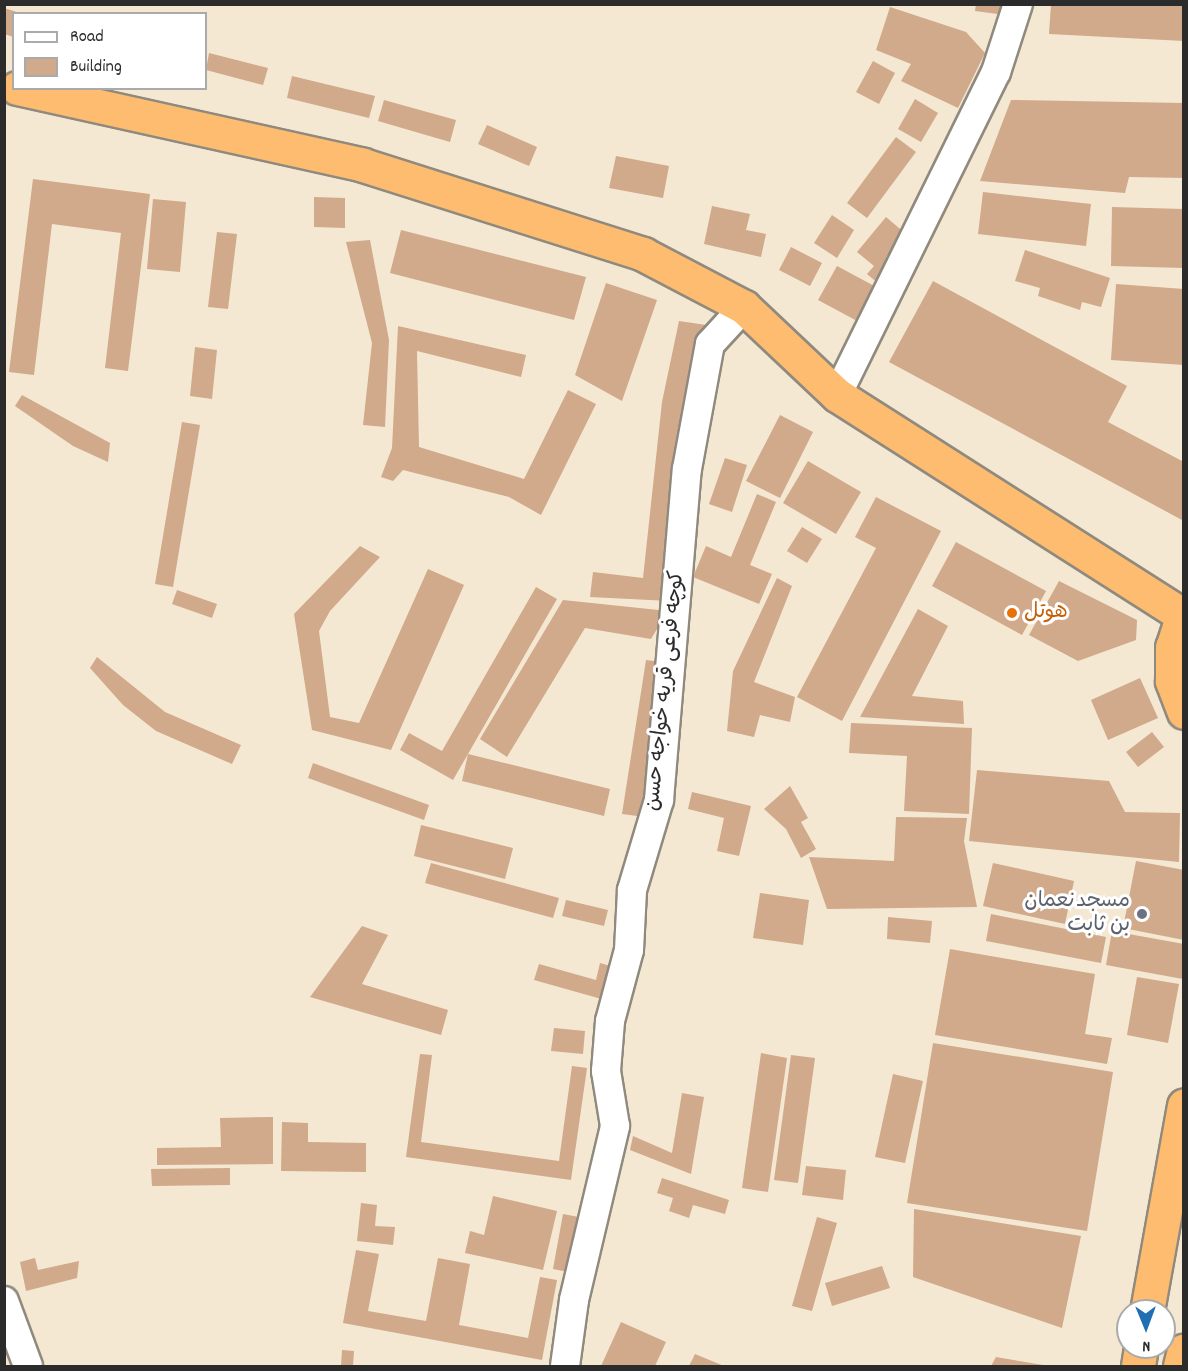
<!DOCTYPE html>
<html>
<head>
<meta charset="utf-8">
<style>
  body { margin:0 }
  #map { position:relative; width:1188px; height:1371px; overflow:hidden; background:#f4e8d2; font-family:Dekko,"Playpen Sans Arabic",sans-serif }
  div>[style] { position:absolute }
  .building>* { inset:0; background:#d1a98b }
  .roads { filter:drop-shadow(2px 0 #908a7e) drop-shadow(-2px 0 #908a7e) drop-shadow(0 2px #908a7e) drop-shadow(0 -2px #908a7e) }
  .street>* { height:28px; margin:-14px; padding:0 14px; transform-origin:14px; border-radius:14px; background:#fff }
  .highway>* { height:33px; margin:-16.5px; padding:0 16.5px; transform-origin:16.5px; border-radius:16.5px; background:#fdbc6f }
  .dots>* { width:16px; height:16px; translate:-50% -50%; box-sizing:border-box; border:3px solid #fff; border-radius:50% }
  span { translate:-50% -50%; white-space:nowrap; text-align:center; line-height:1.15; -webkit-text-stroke:6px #fff; paint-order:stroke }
  .food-label { font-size:21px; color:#c56008 }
  .left { translate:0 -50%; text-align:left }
  .street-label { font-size:21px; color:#2b2b2b }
  .worship-label { font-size:21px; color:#5b616d }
  .right { translate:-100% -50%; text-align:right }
  .frame { position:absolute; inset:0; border:6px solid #2b2b2b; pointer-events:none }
  .legend { position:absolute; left:12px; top:12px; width:195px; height:78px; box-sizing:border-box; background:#fff; border:2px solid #aaa; margin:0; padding:8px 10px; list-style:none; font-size:18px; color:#2b2b2b }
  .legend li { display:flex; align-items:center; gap:12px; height:30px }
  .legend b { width:30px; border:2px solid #aaa }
  .north { position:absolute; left:1116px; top:1299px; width:60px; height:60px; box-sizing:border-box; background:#fff; border:2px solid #aaa; border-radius:50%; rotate:179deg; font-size:16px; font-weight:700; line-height:24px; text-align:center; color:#2b2b2b }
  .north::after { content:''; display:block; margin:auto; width:21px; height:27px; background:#1f6fb2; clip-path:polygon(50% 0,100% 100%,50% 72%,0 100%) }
</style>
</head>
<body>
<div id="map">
  <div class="building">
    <i style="clip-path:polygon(976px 4px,1009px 4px,1005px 15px,975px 11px)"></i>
    <i style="clip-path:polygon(1051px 4px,1184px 4px,1184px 41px,1049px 34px)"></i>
    <i style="clip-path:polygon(890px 7px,966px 32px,985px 53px,958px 108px,901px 81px,911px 64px,876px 50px)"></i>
    <i style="clip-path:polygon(4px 8px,20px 13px,14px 14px,14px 37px,4px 34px)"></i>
    <i style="clip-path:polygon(209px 53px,268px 68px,263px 85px,206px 70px)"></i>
    <i style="clip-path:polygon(873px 61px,895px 73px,879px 104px,856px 92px)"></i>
    <i style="clip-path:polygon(292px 76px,375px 96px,369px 118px,287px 98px)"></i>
    <i style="clip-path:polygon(915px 99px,938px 113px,921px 142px,898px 129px)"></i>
    <i style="clip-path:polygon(384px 100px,456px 120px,450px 142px,378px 121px)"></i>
    <i style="clip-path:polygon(1011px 100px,1184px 103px,1184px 178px,1129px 177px,1125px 193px,980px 181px)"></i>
    <i style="clip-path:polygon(487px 125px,537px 147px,529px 166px,478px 144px)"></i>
    <i style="clip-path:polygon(896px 137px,916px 152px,867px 218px,847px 203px)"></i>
    <i style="clip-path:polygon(616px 156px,669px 166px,663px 198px,609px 188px)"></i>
    <i style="clip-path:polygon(33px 179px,150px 194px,128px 371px,105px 368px,121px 233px,52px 224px,34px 375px,9px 372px)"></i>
    <i style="clip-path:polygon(983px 192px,1091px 204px,1086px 246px,978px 234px)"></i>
    <i style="clip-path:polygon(314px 197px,345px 198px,345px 228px,314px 227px)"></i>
    <i style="clip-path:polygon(153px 199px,186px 202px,180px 272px,147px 269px)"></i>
    <i style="clip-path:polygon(712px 206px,750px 214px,746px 230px,766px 234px,761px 257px,704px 244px)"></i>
    <i style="clip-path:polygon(1112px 207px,1184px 209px,1184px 268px,1111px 266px)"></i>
    <i style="clip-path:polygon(832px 215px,854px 230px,837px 258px,814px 243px)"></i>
    <i style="clip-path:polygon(886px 217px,906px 234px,886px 257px,896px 265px,880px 285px,867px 274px,874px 266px,857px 252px)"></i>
    <i style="clip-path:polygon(401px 230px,586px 277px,574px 320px,390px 273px)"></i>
    <i style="clip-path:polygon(217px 232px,237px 234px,228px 309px,208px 307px)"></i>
    <i style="clip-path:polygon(370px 240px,389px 340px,385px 427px,363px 425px,372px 343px,346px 242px)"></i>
    <i style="clip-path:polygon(791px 247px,822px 263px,810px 286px,779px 270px)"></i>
    <i style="clip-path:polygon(1025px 250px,1110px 278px,1101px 307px,1082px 302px,1080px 310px,1038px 296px,1040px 288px,1015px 281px)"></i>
    <i style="clip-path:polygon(837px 266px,878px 288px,859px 322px,818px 300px)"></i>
    <i style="clip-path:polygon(933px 281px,1127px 386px,1108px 422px,1184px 462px,1182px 520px,889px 362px)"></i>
    <i style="clip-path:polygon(606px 283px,657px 300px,622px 401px,575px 375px)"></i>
    <i style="clip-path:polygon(1116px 284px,1184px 289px,1184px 365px,1111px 360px)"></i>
    <i style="clip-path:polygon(679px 321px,713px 326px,670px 601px,590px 597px,593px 572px,643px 578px,662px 402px)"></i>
    <i style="clip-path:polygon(398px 326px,526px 355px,521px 377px,417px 351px,419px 447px,524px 479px,568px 390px,596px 404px,541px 515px,509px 497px,403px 470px,393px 481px,381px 477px,392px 448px)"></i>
    <i style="clip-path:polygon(195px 347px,217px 350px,212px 399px,190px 396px)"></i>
    <i style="clip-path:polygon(22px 395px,110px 443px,108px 462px,73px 446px,15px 406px)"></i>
    <i style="clip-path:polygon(780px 415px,813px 432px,780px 498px,746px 481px)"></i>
    <i style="clip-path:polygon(182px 422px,200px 425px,173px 587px,155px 584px)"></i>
    <i style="clip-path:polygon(725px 458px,747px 465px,732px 512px,709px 504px)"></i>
    <i style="clip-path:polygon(808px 461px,861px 492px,836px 534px,783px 503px)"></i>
    <i style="clip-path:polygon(757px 494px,776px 502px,750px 565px,772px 574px,759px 604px,693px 577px,706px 546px,731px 557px)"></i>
    <i style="clip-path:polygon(876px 497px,941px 531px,842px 721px,797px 697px,876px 548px,855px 537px)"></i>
    <i style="clip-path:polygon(802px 527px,822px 539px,807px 563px,787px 551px)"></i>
    <i style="clip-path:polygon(956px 542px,1046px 591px,1022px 635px,932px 586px)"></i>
    <i style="clip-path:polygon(360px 546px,380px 557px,330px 611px,319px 631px,330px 717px,359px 723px,428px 569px,464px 585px,391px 750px,312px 730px,294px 614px)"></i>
    <i style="clip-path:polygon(777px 578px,792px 586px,754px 682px,795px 697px,790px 722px,760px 715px,754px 737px,727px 731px,733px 671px)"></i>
    <i style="clip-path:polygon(1059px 581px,1137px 620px,1136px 640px,1078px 661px,1029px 635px)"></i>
    <i style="clip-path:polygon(536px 587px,557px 599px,468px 754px,610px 789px,604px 816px,462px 781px,468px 754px,453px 780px,400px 750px,409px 733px,442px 751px)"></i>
    <i style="clip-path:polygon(177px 590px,217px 604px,212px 618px,172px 604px)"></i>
    <i style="clip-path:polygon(563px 600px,668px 611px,651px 639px,585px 628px,507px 757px,480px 739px)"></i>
    <i style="clip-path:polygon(918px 609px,948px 626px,912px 696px,963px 701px,964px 724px,860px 717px)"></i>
    <i style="clip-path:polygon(97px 657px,165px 712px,241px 745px,232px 764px,156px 731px,123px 705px,90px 668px)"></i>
    <i style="clip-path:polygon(646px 660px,669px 663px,645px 817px,622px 814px)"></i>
    <i style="clip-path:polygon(1140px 678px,1158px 718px,1108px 740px,1091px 700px)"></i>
    <i style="clip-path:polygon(851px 723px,972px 728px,969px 814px,904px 811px,907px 756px,849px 753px)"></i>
    <i style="clip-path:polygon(1152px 732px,1164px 747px,1138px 767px,1126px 752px)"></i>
    <i style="clip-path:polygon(313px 763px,429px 805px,424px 820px,308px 778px)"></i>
    <i style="clip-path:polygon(977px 770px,1109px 781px,1125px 812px,1180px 813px,1179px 862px,969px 841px)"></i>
    <i style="clip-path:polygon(790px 786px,808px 818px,801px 822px,816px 849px,801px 858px,786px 829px,764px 809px)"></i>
    <i style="clip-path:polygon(692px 792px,751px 806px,739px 856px,717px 851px,724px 818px,688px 809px)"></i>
    <i style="clip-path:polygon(896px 817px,967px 818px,964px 841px,977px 907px,827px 909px,809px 857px,894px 861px)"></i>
    <i style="clip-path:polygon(421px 825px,513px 848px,505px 879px,414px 856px)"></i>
    <i style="clip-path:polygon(1136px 861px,1184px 870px,1184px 940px,1123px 928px)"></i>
    <i style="clip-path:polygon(431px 863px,559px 898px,553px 918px,425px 883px)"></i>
    <i style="clip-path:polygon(993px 863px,1074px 881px,1065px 924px,983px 906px)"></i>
    <i style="clip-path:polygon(760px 893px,809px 900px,803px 945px,753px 938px)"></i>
    <i style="clip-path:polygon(566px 900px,608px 910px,604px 926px,562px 916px)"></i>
    <i style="clip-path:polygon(991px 914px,1106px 937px,1101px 963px,986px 941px)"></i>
    <i style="clip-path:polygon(888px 917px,932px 921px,930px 943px,887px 939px)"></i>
    <i style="clip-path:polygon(362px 926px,388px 935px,362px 984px,448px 1010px,441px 1035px,310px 997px)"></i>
    <i style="clip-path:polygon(1112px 931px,1184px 944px,1183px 979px,1106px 965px)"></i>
    <i style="clip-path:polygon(950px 949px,1095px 974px,1085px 1034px,1112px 1038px,1107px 1064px,935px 1035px)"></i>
    <i style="clip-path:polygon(600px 963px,614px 967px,605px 1000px,534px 980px,539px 964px,596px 980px)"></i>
    <i style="clip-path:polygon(1137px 977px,1179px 984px,1168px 1043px,1127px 1035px)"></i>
    <i style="clip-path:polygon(554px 1028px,585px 1031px,583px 1054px,551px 1051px)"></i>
    <i style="clip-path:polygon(933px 1043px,1113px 1072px,1087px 1231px,907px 1203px)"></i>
    <i style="clip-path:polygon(761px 1053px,787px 1058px,768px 1192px,742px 1188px)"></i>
    <i style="clip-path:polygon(420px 1054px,432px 1055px,421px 1142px,559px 1161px,572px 1066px,587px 1068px,571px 1180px,406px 1157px)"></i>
    <i style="clip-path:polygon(791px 1055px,815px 1058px,798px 1183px,774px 1180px)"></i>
    <i style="clip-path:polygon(893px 1074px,923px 1081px,905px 1163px,875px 1157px)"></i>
    <i style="clip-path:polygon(682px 1093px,704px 1097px,691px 1174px,630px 1150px,633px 1136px,672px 1153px)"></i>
    <i style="clip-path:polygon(273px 1117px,273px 1164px,157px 1165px,157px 1148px,221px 1147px,220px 1118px)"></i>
    <i style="clip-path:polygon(282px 1122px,308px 1123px,308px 1142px,366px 1143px,366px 1172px,281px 1171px)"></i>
    <i style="clip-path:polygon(806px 1166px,846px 1170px,843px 1200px,802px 1195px)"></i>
    <i style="clip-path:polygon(230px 1168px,230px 1185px,152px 1186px,151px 1169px)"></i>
    <i style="clip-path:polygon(662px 1178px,729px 1200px,725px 1214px,693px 1205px,689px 1218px,669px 1211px,673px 1198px,657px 1193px)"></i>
    <i style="clip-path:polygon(493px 1196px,557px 1211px,543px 1270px,465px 1253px,470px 1231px,484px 1235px)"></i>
    <i style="clip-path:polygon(361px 1203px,377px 1205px,375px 1226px,395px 1227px,393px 1245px,357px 1241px)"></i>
    <i style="clip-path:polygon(914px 1209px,1081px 1236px,1062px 1328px,913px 1277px)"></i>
    <i style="clip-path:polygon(563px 1214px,584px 1218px,574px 1273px,553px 1269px)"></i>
    <i style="clip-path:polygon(817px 1217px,837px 1223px,812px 1311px,792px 1306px)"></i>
    <i style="clip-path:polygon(356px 1250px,379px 1254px,368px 1311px,426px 1321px,438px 1258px,470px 1264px,459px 1325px,528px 1338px,540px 1277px,557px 1280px,542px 1360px,343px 1323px)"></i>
    <i style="clip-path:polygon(35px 1258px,38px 1270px,79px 1261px,77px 1278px,26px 1291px,20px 1262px)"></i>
    <i style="clip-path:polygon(882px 1266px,890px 1288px,832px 1306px,825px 1283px)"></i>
    <i style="clip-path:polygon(621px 1322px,666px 1342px,655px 1366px,601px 1366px)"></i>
    <i style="clip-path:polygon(342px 1350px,354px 1351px,353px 1366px,341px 1366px)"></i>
    <i style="clip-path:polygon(695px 1354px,724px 1366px,689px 1366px)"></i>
    <i style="clip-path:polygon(996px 1357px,1043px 1365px,1042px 1366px,991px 1366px)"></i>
  </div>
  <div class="roads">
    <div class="street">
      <i style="left:837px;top:395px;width:360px;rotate:-63.8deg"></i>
      <i style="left:996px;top:72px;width:71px;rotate:-72.1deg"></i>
      <i style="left:4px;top:1301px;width:69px;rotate:69.7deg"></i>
      <i style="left:565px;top:1366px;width:67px;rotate:-82.2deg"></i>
      <i style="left:574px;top:1300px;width:179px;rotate:-76.7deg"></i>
      <i style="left:615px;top:1126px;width:56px;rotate:-99.3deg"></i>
      <i style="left:606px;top:1071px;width:50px;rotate:-85.4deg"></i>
      <i style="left:610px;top:1021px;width:73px;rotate:-75deg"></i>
      <i style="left:629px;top:950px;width:60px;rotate:-87.1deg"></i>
      <i style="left:632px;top:890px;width:94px;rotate:-73.3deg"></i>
      <i style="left:659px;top:800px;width:332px;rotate:-85.2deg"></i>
      <i style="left:687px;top:469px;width:127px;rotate:-79.6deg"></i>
      <i style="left:710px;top:344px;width:50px;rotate:-47.4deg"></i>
    </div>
    <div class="highway">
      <i style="left:17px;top:88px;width:354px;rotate:12.5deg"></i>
      <i style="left:363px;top:165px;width:294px;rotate:17.6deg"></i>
      <i style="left:643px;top:254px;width:114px;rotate:27.7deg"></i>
      <i style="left:744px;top:307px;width:128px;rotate:43.4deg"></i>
      <i style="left:837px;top:395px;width:408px;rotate:32.5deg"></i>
      <i style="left:1184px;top:611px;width:38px;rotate:108deg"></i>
      <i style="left:1172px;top:647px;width:34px;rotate:90deg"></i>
      <i style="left:1172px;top:681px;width:33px;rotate:69deg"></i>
      <i style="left:1147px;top:1311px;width:209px;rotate:-79.8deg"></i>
      <i style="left:1138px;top:1366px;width:19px;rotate:-81deg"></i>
      <i style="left:1180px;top:1366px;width:16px;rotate:-76deg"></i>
    </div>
  </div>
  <div class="dots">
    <i style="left:1012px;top:613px;background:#e8710a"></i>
    <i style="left:1142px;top:914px;background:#6b7280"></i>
  </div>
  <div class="food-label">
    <span class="left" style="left:1024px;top:613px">هوتل</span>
  </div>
  <div class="street-label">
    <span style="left:666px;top:691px;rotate:-84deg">کوچه فرعی قریه خواجه حسن</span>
  </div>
  <div class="worship-label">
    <span class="right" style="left:1130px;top:914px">مسجدنعمان<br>بن ثابت</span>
  </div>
  <div class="frame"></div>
  <ul class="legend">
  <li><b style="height:8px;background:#fff"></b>Road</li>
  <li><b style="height:16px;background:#d1a98b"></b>Building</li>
  </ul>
  <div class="north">N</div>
</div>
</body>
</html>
